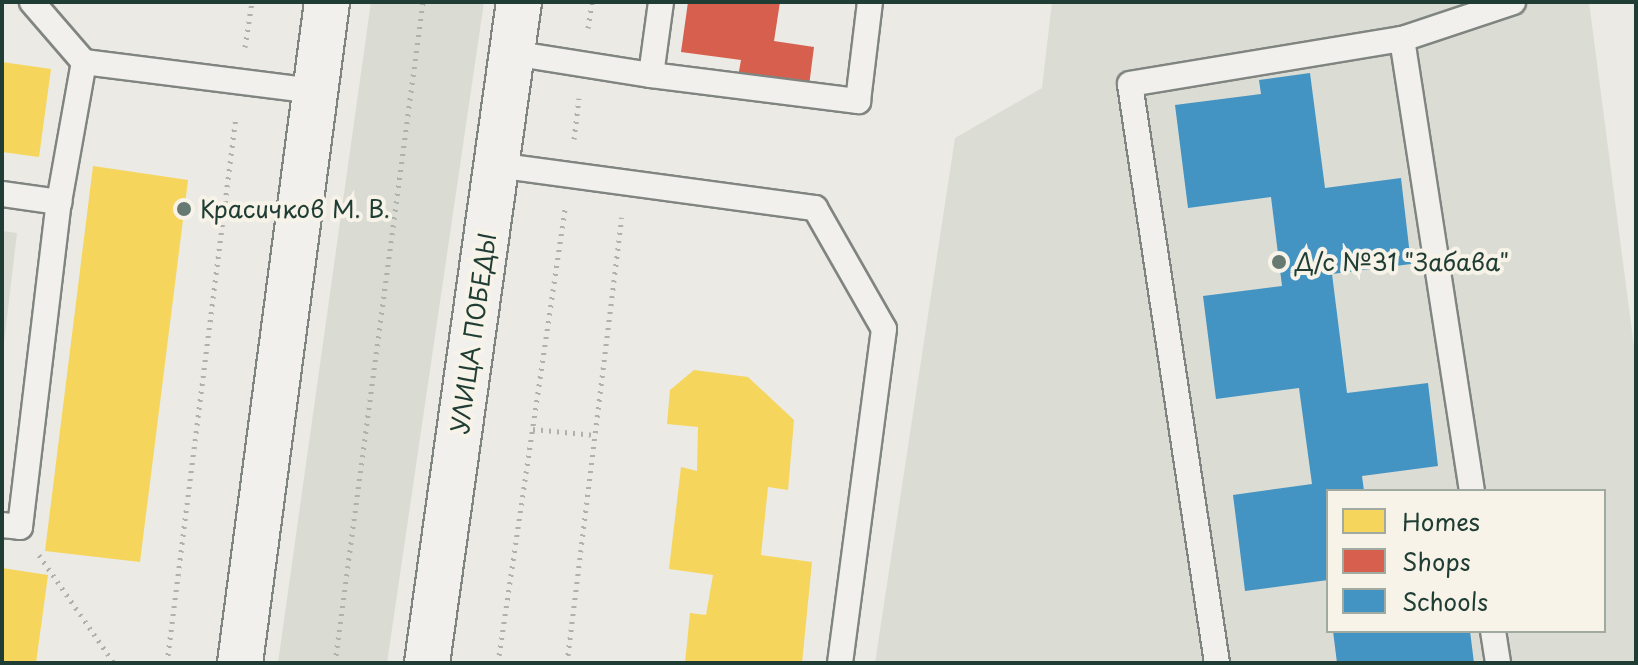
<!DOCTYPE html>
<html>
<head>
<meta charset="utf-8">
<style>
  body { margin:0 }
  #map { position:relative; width:1638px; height:665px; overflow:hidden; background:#ebeae4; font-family:"Playpen Sans",sans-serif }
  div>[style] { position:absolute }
  .built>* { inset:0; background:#dbdcd3 }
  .green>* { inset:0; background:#dadbd2 }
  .homes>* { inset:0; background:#f6d55c }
  .shops>* { inset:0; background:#d6604d }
  .schools>* { inset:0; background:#4393c3 }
  .path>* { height:5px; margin-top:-2.5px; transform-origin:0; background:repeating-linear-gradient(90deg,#afb1ad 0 2px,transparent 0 8px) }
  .roads { filter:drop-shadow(2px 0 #808581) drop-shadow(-2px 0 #808581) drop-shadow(0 2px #808581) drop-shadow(0 -2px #808581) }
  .service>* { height:24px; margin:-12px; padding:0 12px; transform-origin:12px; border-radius:12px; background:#f1f0ec }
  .tertiary>* { height:44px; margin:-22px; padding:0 22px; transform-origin:22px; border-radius:22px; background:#f1f0ec }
  .dots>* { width:22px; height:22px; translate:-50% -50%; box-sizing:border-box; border:4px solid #f7f3e8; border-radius:50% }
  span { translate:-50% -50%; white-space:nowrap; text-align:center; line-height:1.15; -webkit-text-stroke:8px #f7f3e8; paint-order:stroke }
  .poi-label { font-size:24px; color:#1f3d34 }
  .left { translate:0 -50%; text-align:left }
  .street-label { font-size:24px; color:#1f3d34 }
  .frame { position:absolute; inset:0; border:4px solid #1f3d34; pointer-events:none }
  .legend { position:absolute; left:1326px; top:489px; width:280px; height:144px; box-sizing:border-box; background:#f7f3e8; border:2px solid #a1aaa0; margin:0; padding:10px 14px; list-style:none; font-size:24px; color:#1f3d34 }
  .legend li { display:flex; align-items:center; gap:16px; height:40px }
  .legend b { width:40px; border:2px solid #a1aaa0 }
</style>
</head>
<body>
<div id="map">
  <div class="built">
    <i style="clip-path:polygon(evenodd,1052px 2px,1589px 2px,1636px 362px,1636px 663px,875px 663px,955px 138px,1042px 88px,1052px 2px,1328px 491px,1604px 491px,1604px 631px,1328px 631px,1328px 491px)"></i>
  </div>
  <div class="green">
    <i style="clip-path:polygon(371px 2px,484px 2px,387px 663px,278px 663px)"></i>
    <i style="clip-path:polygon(2px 231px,17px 233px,2px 359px)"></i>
  </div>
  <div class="homes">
    <i style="clip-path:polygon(2px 62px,51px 69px,39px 157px,2px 152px)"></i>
    <i style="clip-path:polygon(93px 166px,188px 180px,140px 562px,45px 551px)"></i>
    <i style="clip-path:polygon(694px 370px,748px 377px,794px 420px,788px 490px,768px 487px,761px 555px,812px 562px,802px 663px,685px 663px,690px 613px,706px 615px,713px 575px,669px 569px,681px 467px,697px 471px,698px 427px,667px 424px,670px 390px)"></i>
    <i style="clip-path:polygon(2px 568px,48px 575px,36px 663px,2px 663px)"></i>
  </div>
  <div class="shops">
    <i style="clip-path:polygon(688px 2px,780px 2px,774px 41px,814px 47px,809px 86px,738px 77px,741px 60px,681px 52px)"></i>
  </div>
  <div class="schools">
    <i style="clip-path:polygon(1310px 73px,1325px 188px,1401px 178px,1411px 264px,1332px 274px,1347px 393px,1428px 383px,1438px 466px,1362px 476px,1364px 491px,1328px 491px,1328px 580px,1245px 591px,1233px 495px,1312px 484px,1299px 388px,1216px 399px,1203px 296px,1282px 286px,1271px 197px,1188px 208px,1175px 105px,1261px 94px,1259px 80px)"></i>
    <i style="clip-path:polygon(1333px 631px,1470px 631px,1474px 663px,1337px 663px)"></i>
  </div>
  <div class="path">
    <i style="left:588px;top:28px;width:26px;rotate:-81deg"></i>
    <i style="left:245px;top:47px;width:46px;rotate:-81.2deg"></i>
    <i style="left:574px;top:139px;width:41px;rotate:-83deg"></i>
    <i style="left:533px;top:429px;width:62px;rotate:5.5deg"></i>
    <i style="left:39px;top:555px;width:131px;rotate:55.2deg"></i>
    <i style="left:167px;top:663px;width:551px;rotate:-82.81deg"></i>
    <i style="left:335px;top:663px;width:667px;rotate:-82.42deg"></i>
    <i style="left:498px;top:663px;width:459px;rotate:-81.6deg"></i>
    <i style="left:567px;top:663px;width:449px;rotate:-83deg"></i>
  </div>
  <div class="roads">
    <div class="service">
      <i style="left:32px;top:2px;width:79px;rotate:49.1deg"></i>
      <i style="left:1402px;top:39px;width:457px;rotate:81.2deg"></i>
      <i style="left:512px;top:53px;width:141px;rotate:9deg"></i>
      <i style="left:651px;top:75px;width:209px;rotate:7.2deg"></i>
      <i style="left:858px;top:101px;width:100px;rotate:-83.1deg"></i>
      <i style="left:651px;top:75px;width:74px;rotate:-82.2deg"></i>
      <i style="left:496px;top:165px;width:322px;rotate:7.7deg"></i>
      <i style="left:815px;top:208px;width:139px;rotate:60.3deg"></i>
      <i style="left:884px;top:329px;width:337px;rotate:97.5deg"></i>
      <i style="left:2px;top:194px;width:58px;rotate:8deg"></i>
      <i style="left:2px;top:525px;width:18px;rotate:6deg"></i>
      <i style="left:20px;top:527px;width:327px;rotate:-83.2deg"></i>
      <i style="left:59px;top:202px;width:142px;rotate:-79.9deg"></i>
      <i style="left:84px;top:62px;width:233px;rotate:7.2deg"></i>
      <i style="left:1493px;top:631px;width:32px;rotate:81deg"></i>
      <i style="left:1217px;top:663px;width:585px;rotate:-98.55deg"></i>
      <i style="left:1130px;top:84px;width:276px;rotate:-9.4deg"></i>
      <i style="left:1402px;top:39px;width:117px;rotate:-18.4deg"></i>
    </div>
    <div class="tertiary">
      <i style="left:240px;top:663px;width:667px;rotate:-82.5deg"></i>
      <i style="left:427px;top:663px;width:667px;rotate:-82.08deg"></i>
    </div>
  </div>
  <div class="dots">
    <i style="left:184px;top:209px;background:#667a72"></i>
    <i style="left:1279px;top:262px;background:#667a72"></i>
  </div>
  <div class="poi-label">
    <span class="left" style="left:200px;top:209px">Красичков М. В.</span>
    <span class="left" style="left:1295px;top:262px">Д/с №31 "Забава"</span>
  </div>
  <div class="street-label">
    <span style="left:473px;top:333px;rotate:-82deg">УЛИЦА ПОБЕДЫ</span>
  </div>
  <div class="frame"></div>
  <ul class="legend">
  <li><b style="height:22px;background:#f6d55c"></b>Homes</li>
  <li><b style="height:22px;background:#d6604d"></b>Shops</li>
  <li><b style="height:22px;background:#4393c3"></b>Schools</li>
  </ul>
</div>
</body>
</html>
